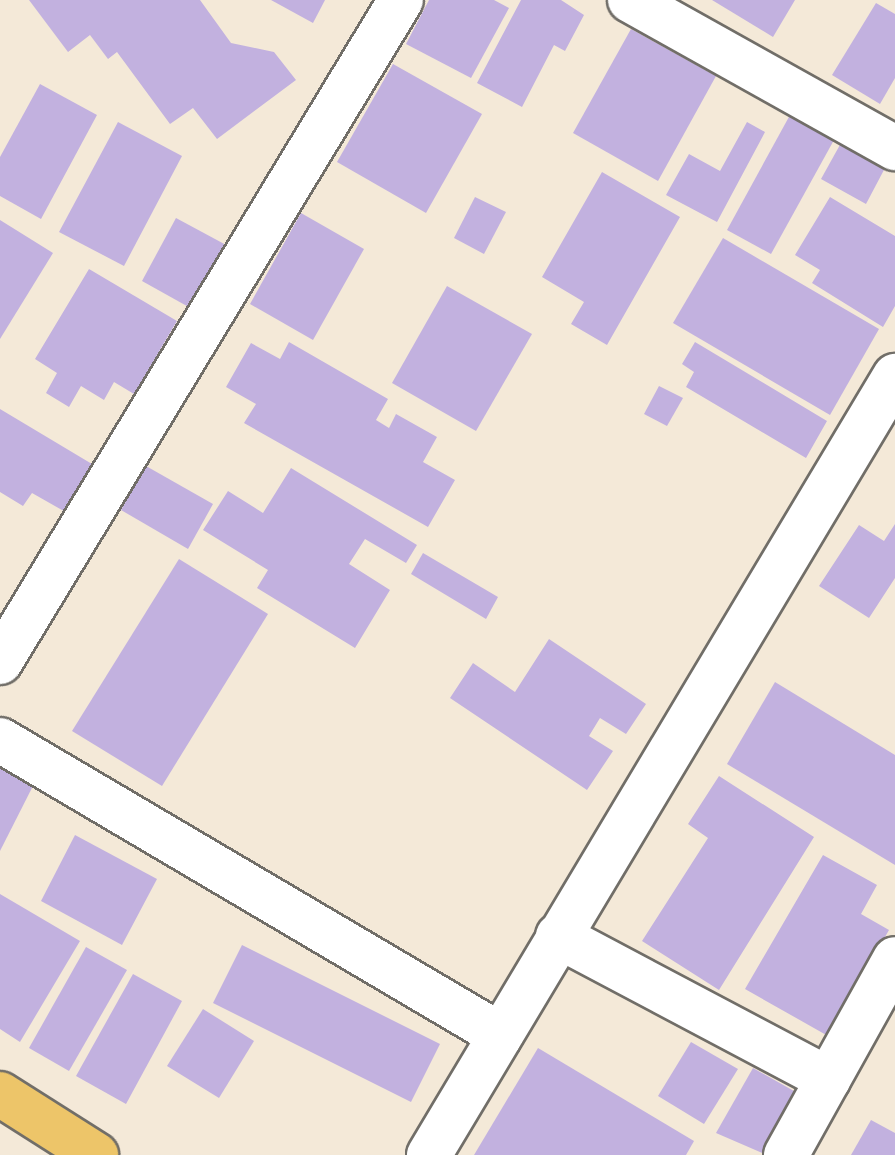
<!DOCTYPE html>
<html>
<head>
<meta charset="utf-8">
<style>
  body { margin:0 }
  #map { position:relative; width:895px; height:1155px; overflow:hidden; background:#f4e9d8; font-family:"Comic Neue",sans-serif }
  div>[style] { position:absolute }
  .building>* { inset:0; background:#c2b1df }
  .roads { filter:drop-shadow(2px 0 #716e68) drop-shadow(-2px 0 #716e68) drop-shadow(0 2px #716e68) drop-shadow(0 -2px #716e68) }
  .minor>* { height:44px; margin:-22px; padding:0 22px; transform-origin:22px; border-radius:22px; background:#fff }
  .major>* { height:44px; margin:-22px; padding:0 22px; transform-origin:22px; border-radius:22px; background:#edc569 }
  span { translate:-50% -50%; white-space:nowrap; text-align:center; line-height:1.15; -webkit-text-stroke:7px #f6f6f2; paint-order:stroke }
</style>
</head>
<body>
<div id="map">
  <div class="building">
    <i style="clip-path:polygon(29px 0,200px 0,231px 43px,274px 52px,296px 80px,217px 139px,193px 108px,170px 124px,117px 52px,108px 59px,90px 35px,68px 52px)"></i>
    <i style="clip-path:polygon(271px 0,325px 0,313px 23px)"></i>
    <i style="clip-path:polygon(429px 0,494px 0,509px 8px,471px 78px,406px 44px)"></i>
    <i style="clip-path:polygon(521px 0,561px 0,584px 15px,565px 51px,554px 45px,522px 107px,477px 83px)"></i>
    <i style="clip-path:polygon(712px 0,795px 0,773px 37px)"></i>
    <i style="clip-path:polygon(876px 3px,895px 14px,895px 78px,880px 104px,832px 75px)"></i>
    <i style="clip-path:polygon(631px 29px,716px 76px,658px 181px,573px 133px)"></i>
    <i style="clip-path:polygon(393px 64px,482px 114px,426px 213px,337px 162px)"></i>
    <i style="clip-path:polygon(40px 84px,97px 115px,41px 219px,0 196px,0 157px)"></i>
    <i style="clip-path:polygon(790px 115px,834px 140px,771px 254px,727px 230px)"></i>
    <i style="clip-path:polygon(118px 122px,182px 156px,124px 266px,59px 232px)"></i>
    <i style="clip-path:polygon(747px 122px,765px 132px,717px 222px,666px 195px,689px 154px,720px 171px)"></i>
    <i style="clip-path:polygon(841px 143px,885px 168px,866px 204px,821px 179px)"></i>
    <i style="clip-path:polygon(602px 172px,680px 217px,607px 345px,571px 324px,584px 302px,542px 277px)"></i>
    <i style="clip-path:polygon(475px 197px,506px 212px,484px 254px,454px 238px)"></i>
    <i style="clip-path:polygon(830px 197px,895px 236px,895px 306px,883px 327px,812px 283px,820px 270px,795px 255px)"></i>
    <i style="clip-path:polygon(301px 213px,364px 249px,313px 340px,250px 304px)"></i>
    <i style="clip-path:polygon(176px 218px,228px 246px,194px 310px,142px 281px)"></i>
    <i style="clip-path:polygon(0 220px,53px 253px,0 339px)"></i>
    <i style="clip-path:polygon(723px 238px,879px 329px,830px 415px,673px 323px)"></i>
    <i style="clip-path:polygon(89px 269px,177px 321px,134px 394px,114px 382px,104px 400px,81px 386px,69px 407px,46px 393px,57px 373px,35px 359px)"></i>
    <i style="clip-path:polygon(447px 286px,532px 334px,476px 431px,392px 383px)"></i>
    <i style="clip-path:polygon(289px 342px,388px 399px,376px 420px,389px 428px,396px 414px,437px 437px,423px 462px,455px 480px,428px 527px,244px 423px,256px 404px,226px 387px,251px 343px,280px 359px)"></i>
    <i style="clip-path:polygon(695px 342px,827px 421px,806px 458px,686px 387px,694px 372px,682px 364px)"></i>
    <i style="clip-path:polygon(659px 386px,683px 398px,667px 426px,644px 414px)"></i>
    <i style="clip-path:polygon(0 409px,97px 467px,69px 514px,32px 493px,23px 506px,0 492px)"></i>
    <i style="clip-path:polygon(146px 466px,213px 504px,188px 549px,121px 510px)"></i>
    <i style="clip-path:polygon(291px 468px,417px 545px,406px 563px,365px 539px,349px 564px,390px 590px,355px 648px,257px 588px,268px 570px,203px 530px,228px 491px,263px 513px)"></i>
    <i style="clip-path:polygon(895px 524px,895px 578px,869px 618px,819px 586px,859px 525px,884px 541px)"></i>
    <i style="clip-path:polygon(423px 553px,498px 597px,486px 619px,411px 574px)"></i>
    <i style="clip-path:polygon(179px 559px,268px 614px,162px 786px,72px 731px)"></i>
    <i style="clip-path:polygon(549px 639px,646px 704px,626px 734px,600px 718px,589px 736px,613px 751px,587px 790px,450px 698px,473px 663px,515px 692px)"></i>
    <i style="clip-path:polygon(775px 682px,895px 755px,895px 865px,727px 764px)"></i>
    <i style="clip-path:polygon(0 759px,37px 778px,0 851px)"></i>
    <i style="clip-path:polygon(719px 776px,814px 837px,719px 990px,642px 941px,708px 838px,688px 824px)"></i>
    <i style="clip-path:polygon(75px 835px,157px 879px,122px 945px,41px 901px)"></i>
    <i style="clip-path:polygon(823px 855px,877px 885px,861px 914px,889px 930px,828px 1036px,745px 989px)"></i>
    <i style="clip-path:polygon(0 894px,80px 941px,20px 1042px,0 1029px)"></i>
    <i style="clip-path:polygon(242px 945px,440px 1044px,411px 1102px,213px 1003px)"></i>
    <i style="clip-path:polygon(86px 947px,127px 970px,69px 1071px,29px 1048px)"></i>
    <i style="clip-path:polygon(133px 974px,182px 1001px,126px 1104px,76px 1076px)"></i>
    <i style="clip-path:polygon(203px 1009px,254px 1041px,219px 1098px,167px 1066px)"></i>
    <i style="clip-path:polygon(691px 1042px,738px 1069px,704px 1124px,658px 1096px)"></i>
    <i style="clip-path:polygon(538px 1048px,694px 1141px,686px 1155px,474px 1155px)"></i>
    <i style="clip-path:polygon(753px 1068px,801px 1095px,767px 1155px,716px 1133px)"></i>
    <i style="clip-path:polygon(871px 1120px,895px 1133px,895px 1155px,851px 1155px)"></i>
  </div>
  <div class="roads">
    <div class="minor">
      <i style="left:630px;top:0;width:304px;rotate:29.2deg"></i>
      <i style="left:0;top:662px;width:774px;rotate:-58.8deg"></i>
      <i style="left:0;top:740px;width:581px;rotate:30.54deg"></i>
      <i style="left:558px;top:936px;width:306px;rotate:27.9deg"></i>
      <i style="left:429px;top:1155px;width:908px;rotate:-59.11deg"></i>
      <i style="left:786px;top:1155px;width:224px;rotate:-60.9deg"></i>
    </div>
    <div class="major">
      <i style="left:0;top:1094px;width:114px;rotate:32.4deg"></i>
    </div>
  </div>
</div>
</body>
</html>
